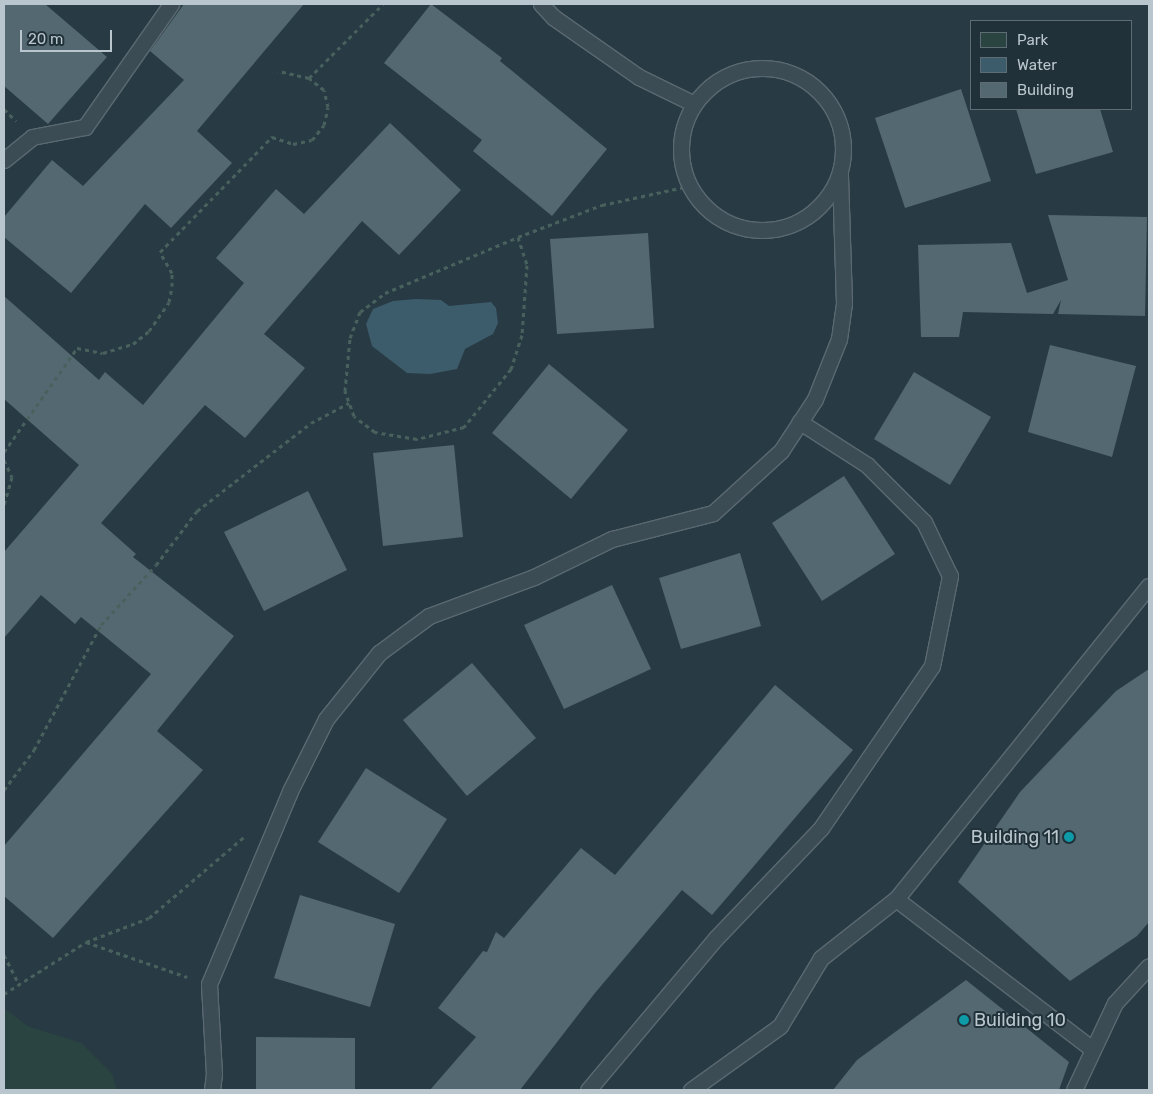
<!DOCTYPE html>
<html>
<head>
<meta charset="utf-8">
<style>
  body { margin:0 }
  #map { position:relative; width:1153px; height:1094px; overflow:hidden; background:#283b44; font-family:Rubik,sans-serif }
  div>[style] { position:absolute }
  .green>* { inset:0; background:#2a4541 }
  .water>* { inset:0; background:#3c5b6b }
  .building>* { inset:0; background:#546871 }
  .path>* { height:3px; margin-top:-1.5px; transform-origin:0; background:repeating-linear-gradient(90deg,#48615d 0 4px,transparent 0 8px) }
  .roads { filter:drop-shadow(1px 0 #5b6971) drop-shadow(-1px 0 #5b6971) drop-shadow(0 1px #5b6971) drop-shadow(0 -1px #5b6971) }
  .service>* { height:15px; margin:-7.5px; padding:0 7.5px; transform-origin:7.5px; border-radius:7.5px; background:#3c4c54 }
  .service>.ring { margin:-7.5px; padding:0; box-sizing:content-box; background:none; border:15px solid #3c4c54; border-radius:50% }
  .dots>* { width:14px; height:14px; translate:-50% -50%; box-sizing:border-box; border:2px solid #213139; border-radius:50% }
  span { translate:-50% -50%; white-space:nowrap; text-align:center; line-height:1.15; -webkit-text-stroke:4px #213139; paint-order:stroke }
  .poi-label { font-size:18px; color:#bac6cd }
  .right { translate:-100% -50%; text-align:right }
  .left { translate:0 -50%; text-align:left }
  .frame { position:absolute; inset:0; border:5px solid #bac6cd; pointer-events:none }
  .legend { position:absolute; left:970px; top:20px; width:162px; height:90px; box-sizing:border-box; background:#213139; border:1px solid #5e6d74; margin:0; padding:6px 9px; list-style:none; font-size:15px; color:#bac6cd }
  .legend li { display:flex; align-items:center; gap:10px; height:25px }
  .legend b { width:25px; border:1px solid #5e6d74 }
  .scale { position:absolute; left:20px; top:30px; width:92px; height:22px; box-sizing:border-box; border:2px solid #bac6cd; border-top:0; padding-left:6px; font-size:15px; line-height:18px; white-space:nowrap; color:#bac6cd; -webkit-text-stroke:4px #213139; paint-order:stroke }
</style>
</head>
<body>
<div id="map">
  <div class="green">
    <i style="clip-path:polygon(4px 1008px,27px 1026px,81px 1043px,112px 1074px,117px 1090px,4px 1090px)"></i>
  </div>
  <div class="water">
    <i style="clip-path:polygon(416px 299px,441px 300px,449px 306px,491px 302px,496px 308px,498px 323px,493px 334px,465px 349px,457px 369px,430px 374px,407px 373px,372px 346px,366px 324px,373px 309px,393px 301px)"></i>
  </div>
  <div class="building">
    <i style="clip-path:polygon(4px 4px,45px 4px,107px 57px,48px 124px,4px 86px)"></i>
    <i style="clip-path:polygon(184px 4px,304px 4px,197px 131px,232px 163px,171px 228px,145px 204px,71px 293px,4px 237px,4px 217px,52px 160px,83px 186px,184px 80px,150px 51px)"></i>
    <i style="clip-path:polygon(431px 4px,502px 58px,500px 61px,607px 149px,552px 216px,473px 151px,482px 140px,384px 63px)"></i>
    <i style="clip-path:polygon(961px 89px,991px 181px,905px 208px,875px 118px)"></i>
    <i style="clip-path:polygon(1016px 109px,1100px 109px,1113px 152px,1036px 174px)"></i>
    <i style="clip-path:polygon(390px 123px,461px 190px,399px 255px,362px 221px,264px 334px,305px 368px,245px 438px,205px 405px,101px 523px,136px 554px,133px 557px,234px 636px,157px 731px,203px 770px,53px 938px,4px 896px,4px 846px,151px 674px,81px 617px,75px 624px,41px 595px,4px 638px,4px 552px,79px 465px,4px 399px,4px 296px,99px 380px,105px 372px,143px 405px,244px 283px,216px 258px,276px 189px,304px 214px)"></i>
    <i style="clip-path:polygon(1048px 215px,1147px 217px,1145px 316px,1058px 314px,1061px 300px,1053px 314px,963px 312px,959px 337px,921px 337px,918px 245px,1011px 243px,1027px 293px,1068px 280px)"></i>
    <i style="clip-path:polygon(648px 233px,654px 328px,557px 334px,550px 239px)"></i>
    <i style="clip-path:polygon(1050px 345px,1136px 366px,1112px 457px,1028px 432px)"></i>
    <i style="clip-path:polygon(549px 364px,628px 430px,571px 499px,492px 433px)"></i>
    <i style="clip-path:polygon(914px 372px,991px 417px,950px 485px,874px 439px)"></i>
    <i style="clip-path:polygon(454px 445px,463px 537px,383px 546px,373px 453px)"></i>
    <i style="clip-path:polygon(844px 476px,895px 554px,822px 601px,772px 523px)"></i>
    <i style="clip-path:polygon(308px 491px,347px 570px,264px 611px,224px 532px)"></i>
    <i style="clip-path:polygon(740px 553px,761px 626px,681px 649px,659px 578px)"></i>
    <i style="clip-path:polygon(612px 585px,651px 669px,564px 709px,524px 625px)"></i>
    <i style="clip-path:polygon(472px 663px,536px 738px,467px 796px,403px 720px)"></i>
    <i style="clip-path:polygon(1149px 669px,1149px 922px,1137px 936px,1070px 981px,958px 882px,1020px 792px,1116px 691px)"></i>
    <i style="clip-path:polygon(775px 685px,853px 750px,712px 915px,682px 890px,595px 993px,520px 1090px,430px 1090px,476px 1037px,438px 1008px,483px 951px,487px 952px,496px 932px,504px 938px,581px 848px,615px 875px)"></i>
    <i style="clip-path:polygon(366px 768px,447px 819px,399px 893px,318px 842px)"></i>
    <i style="clip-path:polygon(300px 895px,395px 924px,370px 1007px,274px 978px)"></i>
    <i style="clip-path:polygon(966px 980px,1069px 1062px,1059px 1090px,833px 1090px,857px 1060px)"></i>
    <i style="clip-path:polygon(256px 1037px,355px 1038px,355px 1090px,256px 1090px)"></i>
  </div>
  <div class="path">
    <i style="left:309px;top:78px;width:105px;rotate:-45deg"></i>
    <i style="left:4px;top:109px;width:17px;rotate:45deg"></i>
    <i style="left:518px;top:237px;width:29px;rotate:72deg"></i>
    <i style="left:527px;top:265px;width:70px;rotate:94.1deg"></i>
    <i style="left:522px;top:335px;width:36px;rotate:108deg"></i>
    <i style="left:511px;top:369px;width:75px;rotate:129deg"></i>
    <i style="left:464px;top:427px;width:49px;rotate:165.7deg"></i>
    <i style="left:417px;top:439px;width:43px;rotate:-170.5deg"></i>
    <i style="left:375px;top:432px;width:26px;rotate:-143deg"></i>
    <i style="left:354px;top:416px;width:27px;rotate:-110deg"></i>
    <i style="left:345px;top:391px;width:53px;rotate:-84.6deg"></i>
    <i style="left:350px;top:338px;width:28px;rotate:-69deg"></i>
    <i style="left:360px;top:312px;width:31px;rotate:-37deg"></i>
    <i style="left:385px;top:293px;width:144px;rotate:-22.8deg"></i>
    <i style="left:518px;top:237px;width:90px;rotate:-20.9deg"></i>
    <i style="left:602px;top:205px;width:89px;rotate:-12.3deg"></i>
    <i style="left:4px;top:452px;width:127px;rotate:-54.9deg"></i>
    <i style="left:77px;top:348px;width:26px;rotate:11deg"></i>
    <i style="left:103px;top:353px;width:31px;rotate:-17deg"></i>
    <i style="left:133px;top:344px;width:21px;rotate:-39deg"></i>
    <i style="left:149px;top:331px;width:35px;rotate:-55deg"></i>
    <i style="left:169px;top:302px;width:16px;rotate:-79deg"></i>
    <i style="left:172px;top:286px;width:13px;rotate:-90deg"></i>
    <i style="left:172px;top:273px;width:24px;rotate:-120deg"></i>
    <i style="left:160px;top:252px;width:161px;rotate:-45.8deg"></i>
    <i style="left:272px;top:137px;width:22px;rotate:18deg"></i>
    <i style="left:293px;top:144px;width:19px;rotate:-12deg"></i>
    <i style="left:312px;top:140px;width:19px;rotate:-51deg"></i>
    <i style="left:324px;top:125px;width:18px;rotate:-77deg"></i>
    <i style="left:328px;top:107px;width:17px;rotate:-103deg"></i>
    <i style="left:324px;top:90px;width:19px;rotate:-141deg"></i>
    <i style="left:309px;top:78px;width:32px;rotate:-167deg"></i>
    <i style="left:4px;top:460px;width:19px;rotate:65deg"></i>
    <i style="left:12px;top:477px;width:29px;rotate:106deg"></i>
    <i style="left:4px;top:790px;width:50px;rotate:-53.1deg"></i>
    <i style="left:34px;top:750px;width:142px;rotate:-61.8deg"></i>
    <i style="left:101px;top:625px;width:81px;rotate:-47.5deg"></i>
    <i style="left:156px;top:565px;width:68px;rotate:-52.8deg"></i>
    <i style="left:197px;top:511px;width:144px;rotate:-37.7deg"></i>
    <i style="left:311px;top:423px;width:43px;rotate:-27.8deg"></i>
    <i style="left:86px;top:942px;width:107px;rotate:19.1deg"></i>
    <i style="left:4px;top:955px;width:30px;rotate:63deg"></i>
    <i style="left:4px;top:994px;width:97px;rotate:-32.4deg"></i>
    <i style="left:86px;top:942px;width:67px;rotate:-20.9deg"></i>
    <i style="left:149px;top:918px;width:125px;rotate:-40.5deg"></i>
  </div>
  <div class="roads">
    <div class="service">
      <i style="left:541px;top:4px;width:18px;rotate:47deg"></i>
      <i style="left:553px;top:17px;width:105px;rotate:34.9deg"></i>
      <i style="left:639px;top:77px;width:61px;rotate:26.1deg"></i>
      <i class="ring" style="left:681px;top:68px;width:147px;height:147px"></i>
      <i style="left:4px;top:160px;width:36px;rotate:-39deg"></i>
      <i style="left:32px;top:137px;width:54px;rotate:-10.7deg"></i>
      <i style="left:85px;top:127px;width:150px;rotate:-55deg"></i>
      <i style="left:896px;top:899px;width:247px;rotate:37.4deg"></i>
      <i style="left:212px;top:1090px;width:16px;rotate:-83deg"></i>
      <i style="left:214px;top:1074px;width:90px;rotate:-93.2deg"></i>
      <i style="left:209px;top:984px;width:209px;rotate:-67.2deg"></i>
      <i style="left:290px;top:791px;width:80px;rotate:-63.4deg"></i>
      <i style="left:326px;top:719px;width:85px;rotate:-51.2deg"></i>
      <i style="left:379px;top:653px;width:62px;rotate:-36.5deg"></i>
      <i style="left:429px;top:616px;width:112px;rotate:-20.4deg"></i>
      <i style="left:534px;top:577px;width:87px;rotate:-26deg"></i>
      <i style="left:612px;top:539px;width:104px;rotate:-14.4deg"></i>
      <i style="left:713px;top:513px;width:92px;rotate:-42.4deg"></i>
      <i style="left:781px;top:451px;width:62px;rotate:-56.8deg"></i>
      <i style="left:815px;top:399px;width:65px;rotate:-68.2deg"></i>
      <i style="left:839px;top:339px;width:36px;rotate:-82deg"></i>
      <i style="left:844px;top:303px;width:130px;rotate:-91.8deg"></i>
      <i style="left:588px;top:1090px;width:199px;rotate:-49.9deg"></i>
      <i style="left:716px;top:938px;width:152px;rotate:-46.3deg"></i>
      <i style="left:821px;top:828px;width:196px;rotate:-55.6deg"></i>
      <i style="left:932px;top:666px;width:92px;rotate:-78.7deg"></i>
      <i style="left:950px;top:576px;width:60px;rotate:-115.7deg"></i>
      <i style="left:924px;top:522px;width:81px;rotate:-135deg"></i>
      <i style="left:867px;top:465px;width:80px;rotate:-147.3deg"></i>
      <i style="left:691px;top:1090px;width:110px;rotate:-35.7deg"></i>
      <i style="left:780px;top:1026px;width:79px;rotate:-58.9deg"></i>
      <i style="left:821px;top:958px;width:95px;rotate:-38.2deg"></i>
      <i style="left:896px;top:899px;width:402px;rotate:-51.1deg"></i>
      <i style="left:1074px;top:1090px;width:96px;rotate:-64.8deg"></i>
      <i style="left:1115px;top:1003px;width:50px;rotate:-47.4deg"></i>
    </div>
  </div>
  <div class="dots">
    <i style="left:1069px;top:837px;background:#0f9aa8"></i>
    <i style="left:964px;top:1020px;background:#0f9aa8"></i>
  </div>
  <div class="poi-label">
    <span class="right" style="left:1059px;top:837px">Building 11</span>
    <span class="left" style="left:974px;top:1020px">Building 10</span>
  </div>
  <div class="frame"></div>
  <ul class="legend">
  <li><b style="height:14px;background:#2a4541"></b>Park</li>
  <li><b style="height:14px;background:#3c5b6b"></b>Water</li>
  <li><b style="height:14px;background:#546871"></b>Building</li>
  </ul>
  <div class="scale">20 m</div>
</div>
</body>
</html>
